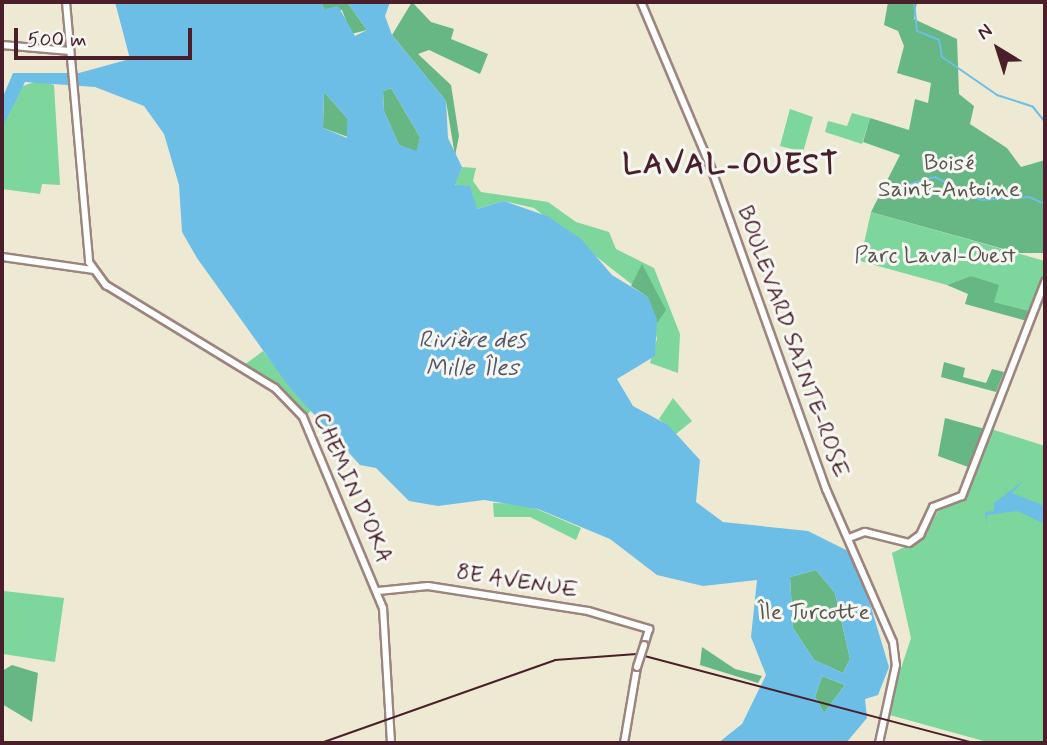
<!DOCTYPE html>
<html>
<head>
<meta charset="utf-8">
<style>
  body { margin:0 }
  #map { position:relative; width:1047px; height:745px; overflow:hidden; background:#ede9d3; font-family:Mynerve,sans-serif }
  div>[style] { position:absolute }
  .green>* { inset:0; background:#7dd69b }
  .forest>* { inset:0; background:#66b783 }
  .water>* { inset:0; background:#6cbee7 }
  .stream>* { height:2px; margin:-1px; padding:0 1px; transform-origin:1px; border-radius:1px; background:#6cbee7 }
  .roads { filter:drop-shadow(2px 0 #9c847f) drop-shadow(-2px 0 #9c847f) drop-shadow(0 2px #9c847f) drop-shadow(0 -2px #9c847f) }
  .secondary>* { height:6px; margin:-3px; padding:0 3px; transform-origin:3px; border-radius:3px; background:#fff }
  .tram>* { height:2px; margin:-1px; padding:0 1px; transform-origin:1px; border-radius:1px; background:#4a1f2b }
  .bridges { filter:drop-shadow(2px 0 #9c847f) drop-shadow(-2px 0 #9c847f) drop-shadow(0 2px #9c847f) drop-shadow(0 -2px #9c847f) }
  .secondary-bridge>* { height:6px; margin:-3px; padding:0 3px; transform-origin:3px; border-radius:3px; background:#fff }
  span { translate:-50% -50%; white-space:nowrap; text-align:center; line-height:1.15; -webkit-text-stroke:6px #f6f6f2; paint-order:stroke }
  .park-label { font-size:23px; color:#59564d }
  .street-label { font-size:23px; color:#4a1f2b }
  .water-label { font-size:24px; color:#56576d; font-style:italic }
  .district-label { font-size:30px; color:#4a1f2b; font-weight:700; letter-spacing:2px }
  .frame { position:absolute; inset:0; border:4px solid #4a1f2b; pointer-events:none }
  .north { position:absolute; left:963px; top:14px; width:70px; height:70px; -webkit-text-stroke:5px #f6f6f2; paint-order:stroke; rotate:322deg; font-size:19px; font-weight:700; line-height:28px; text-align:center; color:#4a1f2b }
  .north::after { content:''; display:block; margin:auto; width:24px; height:32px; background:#4a1f2b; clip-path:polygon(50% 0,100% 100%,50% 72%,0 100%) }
  .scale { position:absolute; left:14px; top:28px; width:178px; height:32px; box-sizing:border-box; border:4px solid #4a1f2b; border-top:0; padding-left:9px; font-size:21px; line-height:24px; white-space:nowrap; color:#4a1f2b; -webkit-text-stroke:5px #f6f6f2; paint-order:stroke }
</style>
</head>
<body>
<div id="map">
  <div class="green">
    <i style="clip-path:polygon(40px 80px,54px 85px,60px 185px,42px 184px,40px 194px,2px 189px,2px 127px,20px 87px)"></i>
    <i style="clip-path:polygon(790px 109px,813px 117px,803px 152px,780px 146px)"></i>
    <i style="clip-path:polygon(852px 113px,870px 118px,862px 144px,825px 132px,828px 121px,847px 126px)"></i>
    <i style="clip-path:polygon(462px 167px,476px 168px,473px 181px,481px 192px,548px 202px,576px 222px,609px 232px,616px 249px,654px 268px,680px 334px,678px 373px,650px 363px,657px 339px,648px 297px,534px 208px,504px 201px,477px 209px,455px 184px)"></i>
    <i style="clip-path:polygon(871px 212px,1045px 261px,1045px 282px,1030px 311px,994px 302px,972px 276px,947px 285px,860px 261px)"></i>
    <i style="clip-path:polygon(263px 351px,311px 411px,305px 416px,285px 392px,244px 365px)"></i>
    <i style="clip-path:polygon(673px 398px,692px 421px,676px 434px,659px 419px)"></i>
    <i style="clip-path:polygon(991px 429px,1045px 446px,1045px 743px,991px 743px,886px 714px,911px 638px,892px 553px,923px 538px,941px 506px,965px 500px)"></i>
    <i style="clip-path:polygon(493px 503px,525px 504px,581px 528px,576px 540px,530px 517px,494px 517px)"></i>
    <i style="clip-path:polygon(4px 591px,64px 598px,55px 662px,3px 654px)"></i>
  </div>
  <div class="forest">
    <i style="clip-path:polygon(321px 2px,347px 2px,367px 30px,351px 34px,342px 10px,324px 9px)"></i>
    <i style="clip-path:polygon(412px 2px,431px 22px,454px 29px,451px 39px,488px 54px,480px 74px,429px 50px,418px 54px,451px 85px,459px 136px,455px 156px,446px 101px,392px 35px)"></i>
    <i style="clip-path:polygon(888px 2px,917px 2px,914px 19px,957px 39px,959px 94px,974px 106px,970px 124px,1007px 148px,1021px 167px,1045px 160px,1045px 253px,1018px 253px,871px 212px,900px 155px,863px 142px,870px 118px,909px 130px,915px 99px,928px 103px,931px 83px,897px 73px,904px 46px,898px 31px,884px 25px)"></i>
    <i style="clip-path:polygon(391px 88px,420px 137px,417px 152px,399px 145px,384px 111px,383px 91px)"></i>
    <i style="clip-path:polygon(324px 92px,347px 118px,348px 137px,323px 128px)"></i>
    <i style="clip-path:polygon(642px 264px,666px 310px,657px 323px,648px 297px,631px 286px)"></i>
    <i style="clip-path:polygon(971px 276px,999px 285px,994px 302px,1030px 311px,1027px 321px,965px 304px,968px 294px,947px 285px)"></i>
    <i style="clip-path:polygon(944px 362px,965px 368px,963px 377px,986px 383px,992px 369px,1004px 372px,996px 392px,941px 377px)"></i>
    <i style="clip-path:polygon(945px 418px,985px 429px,971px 468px,938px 456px)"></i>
    <i style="clip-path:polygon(816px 570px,835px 593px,850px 659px,843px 673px,814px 660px,793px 628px,790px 577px)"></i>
    <i style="clip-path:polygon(702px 647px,735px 669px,762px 676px,758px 683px,700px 665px)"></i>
    <i style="clip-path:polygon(12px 665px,38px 673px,32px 722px,2px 704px,2px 671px)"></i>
    <i style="clip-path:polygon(822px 676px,845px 685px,824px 713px,815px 697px)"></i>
  </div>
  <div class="water">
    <i style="clip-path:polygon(evenodd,115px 2px,321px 2px,324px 9px,338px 6px,355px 36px,367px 30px,347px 2px,390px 2px,385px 16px,392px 35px,446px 101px,448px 138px,462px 167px,455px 185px,470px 186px,477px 209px,504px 201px,547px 216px,581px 239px,612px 275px,648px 297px,657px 319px,655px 356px,617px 379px,633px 406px,668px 425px,700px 460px,696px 502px,723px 522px,808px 531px,848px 551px,858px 564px,889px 667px,878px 695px,865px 699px,867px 718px,846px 743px,718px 743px,742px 724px,766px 675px,751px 637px,757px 580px,703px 586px,657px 575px,610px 539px,538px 509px,484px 500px,438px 506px,409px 501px,376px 468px,360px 465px,290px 388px,197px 258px,182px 232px,179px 185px,164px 134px,144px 106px,95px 87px,25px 82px,2px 128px,2px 99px,13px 73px,79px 73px,130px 59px,115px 2px,391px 88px,420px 137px,417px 151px,399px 145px,384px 111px,383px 91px,391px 88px,115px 2px,324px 92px,347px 118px,347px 138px,323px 128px,324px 92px,115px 2px,816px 570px,835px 593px,850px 659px,843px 673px,814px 660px,793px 628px,790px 577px,816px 570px,115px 2px,822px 676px,845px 685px,824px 713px,815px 697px,822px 676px)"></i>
    <i style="clip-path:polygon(1023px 481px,1012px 493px,1045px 506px,1045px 524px,1017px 511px,987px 515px,987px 526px,985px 512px,994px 511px,994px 503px)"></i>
  </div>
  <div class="stream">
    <i style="left:914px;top:2px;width:29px;rotate:84deg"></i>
    <i style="left:917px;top:31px;width:24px;rotate:22deg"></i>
    <i style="left:939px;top:40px;width:17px;rotate:80deg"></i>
    <i style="left:942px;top:57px;width:67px;rotate:34.6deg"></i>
    <i style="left:997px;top:95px;width:38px;rotate:18deg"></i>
    <i style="left:1033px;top:107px;width:19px;rotate:51deg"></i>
    <i style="left:887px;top:190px;width:50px;rotate:-15.2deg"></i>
    <i style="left:935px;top:177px;width:51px;rotate:26.6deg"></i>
    <i style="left:981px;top:200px;width:48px;rotate:-3.6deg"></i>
    <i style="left:1029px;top:197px;width:17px;rotate:24deg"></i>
  </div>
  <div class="roads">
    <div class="secondary">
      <i style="left:66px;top:2px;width:261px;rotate:84.9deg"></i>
      <i style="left:89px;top:262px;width:29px;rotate:54deg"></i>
      <i style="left:106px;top:285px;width:198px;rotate:31.4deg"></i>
      <i style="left:275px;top:388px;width:40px;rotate:46deg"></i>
      <i style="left:303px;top:417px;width:207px;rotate:67.3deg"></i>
      <i style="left:383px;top:608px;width:135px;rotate:86.6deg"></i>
      <i style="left:641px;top:2px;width:177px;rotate:67.1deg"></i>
      <i style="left:710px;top:165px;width:344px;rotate:70.3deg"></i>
      <i style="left:826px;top:489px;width:167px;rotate:66.4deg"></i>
      <i style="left:893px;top:642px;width:23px;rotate:83deg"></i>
      <i style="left:896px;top:665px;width:80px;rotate:102.3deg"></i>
      <i style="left:2px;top:45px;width:68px;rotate:5deg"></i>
      <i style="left:2px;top:257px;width:92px;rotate:8.1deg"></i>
      <i style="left:849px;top:538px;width:17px;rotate:-21deg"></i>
      <i style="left:865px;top:532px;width:45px;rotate:14deg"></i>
      <i style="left:909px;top:543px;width:14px;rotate:-36deg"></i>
      <i style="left:920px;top:535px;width:31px;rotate:-65deg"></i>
      <i style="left:933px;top:507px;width:31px;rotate:-21deg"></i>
      <i style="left:962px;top:496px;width:230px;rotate:-68.8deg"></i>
      <i style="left:378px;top:591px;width:50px;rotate:-5.7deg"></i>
      <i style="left:428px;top:586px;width:162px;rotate:8.9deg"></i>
      <i style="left:588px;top:611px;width:64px;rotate:16.4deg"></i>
      <i style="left:649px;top:629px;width:17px;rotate:107deg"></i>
      <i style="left:624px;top:743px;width:77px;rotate:-80.3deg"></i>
    </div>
  </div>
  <div class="tram">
    <i style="left:321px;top:743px;width:248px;rotate:-19.5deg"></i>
    <i style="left:555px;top:660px;width:82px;rotate:-4.2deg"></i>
    <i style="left:637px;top:654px;width:348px;rotate:14.8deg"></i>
  </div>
  <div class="bridges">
    <div class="secondary-bridge">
      <i style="left:637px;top:667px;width:23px;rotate:-72deg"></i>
    </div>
  </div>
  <div class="park-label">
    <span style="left:949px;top:177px">Boisé<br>Saint-Antoine</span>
    <span style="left:935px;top:256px">Parc Laval-Ouest</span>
    <span style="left:813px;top:613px">Île Turcotte</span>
  </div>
  <div class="street-label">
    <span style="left:792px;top:342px;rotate:70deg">BOULEVARD SAINTE-ROSE</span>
    <span style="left:352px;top:488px;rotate:66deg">CHEMIN D'OKA</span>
    <span style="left:517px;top:582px;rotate:9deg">8E AVENUE</span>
  </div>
  <div class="water-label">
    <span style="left:472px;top:355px">Rivière des<br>Mille Îles</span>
  </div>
  <div class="district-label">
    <span style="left:731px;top:165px">LAVAL-OUEST</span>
  </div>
  <div class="frame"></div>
  <div class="north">N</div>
  <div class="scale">500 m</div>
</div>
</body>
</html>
